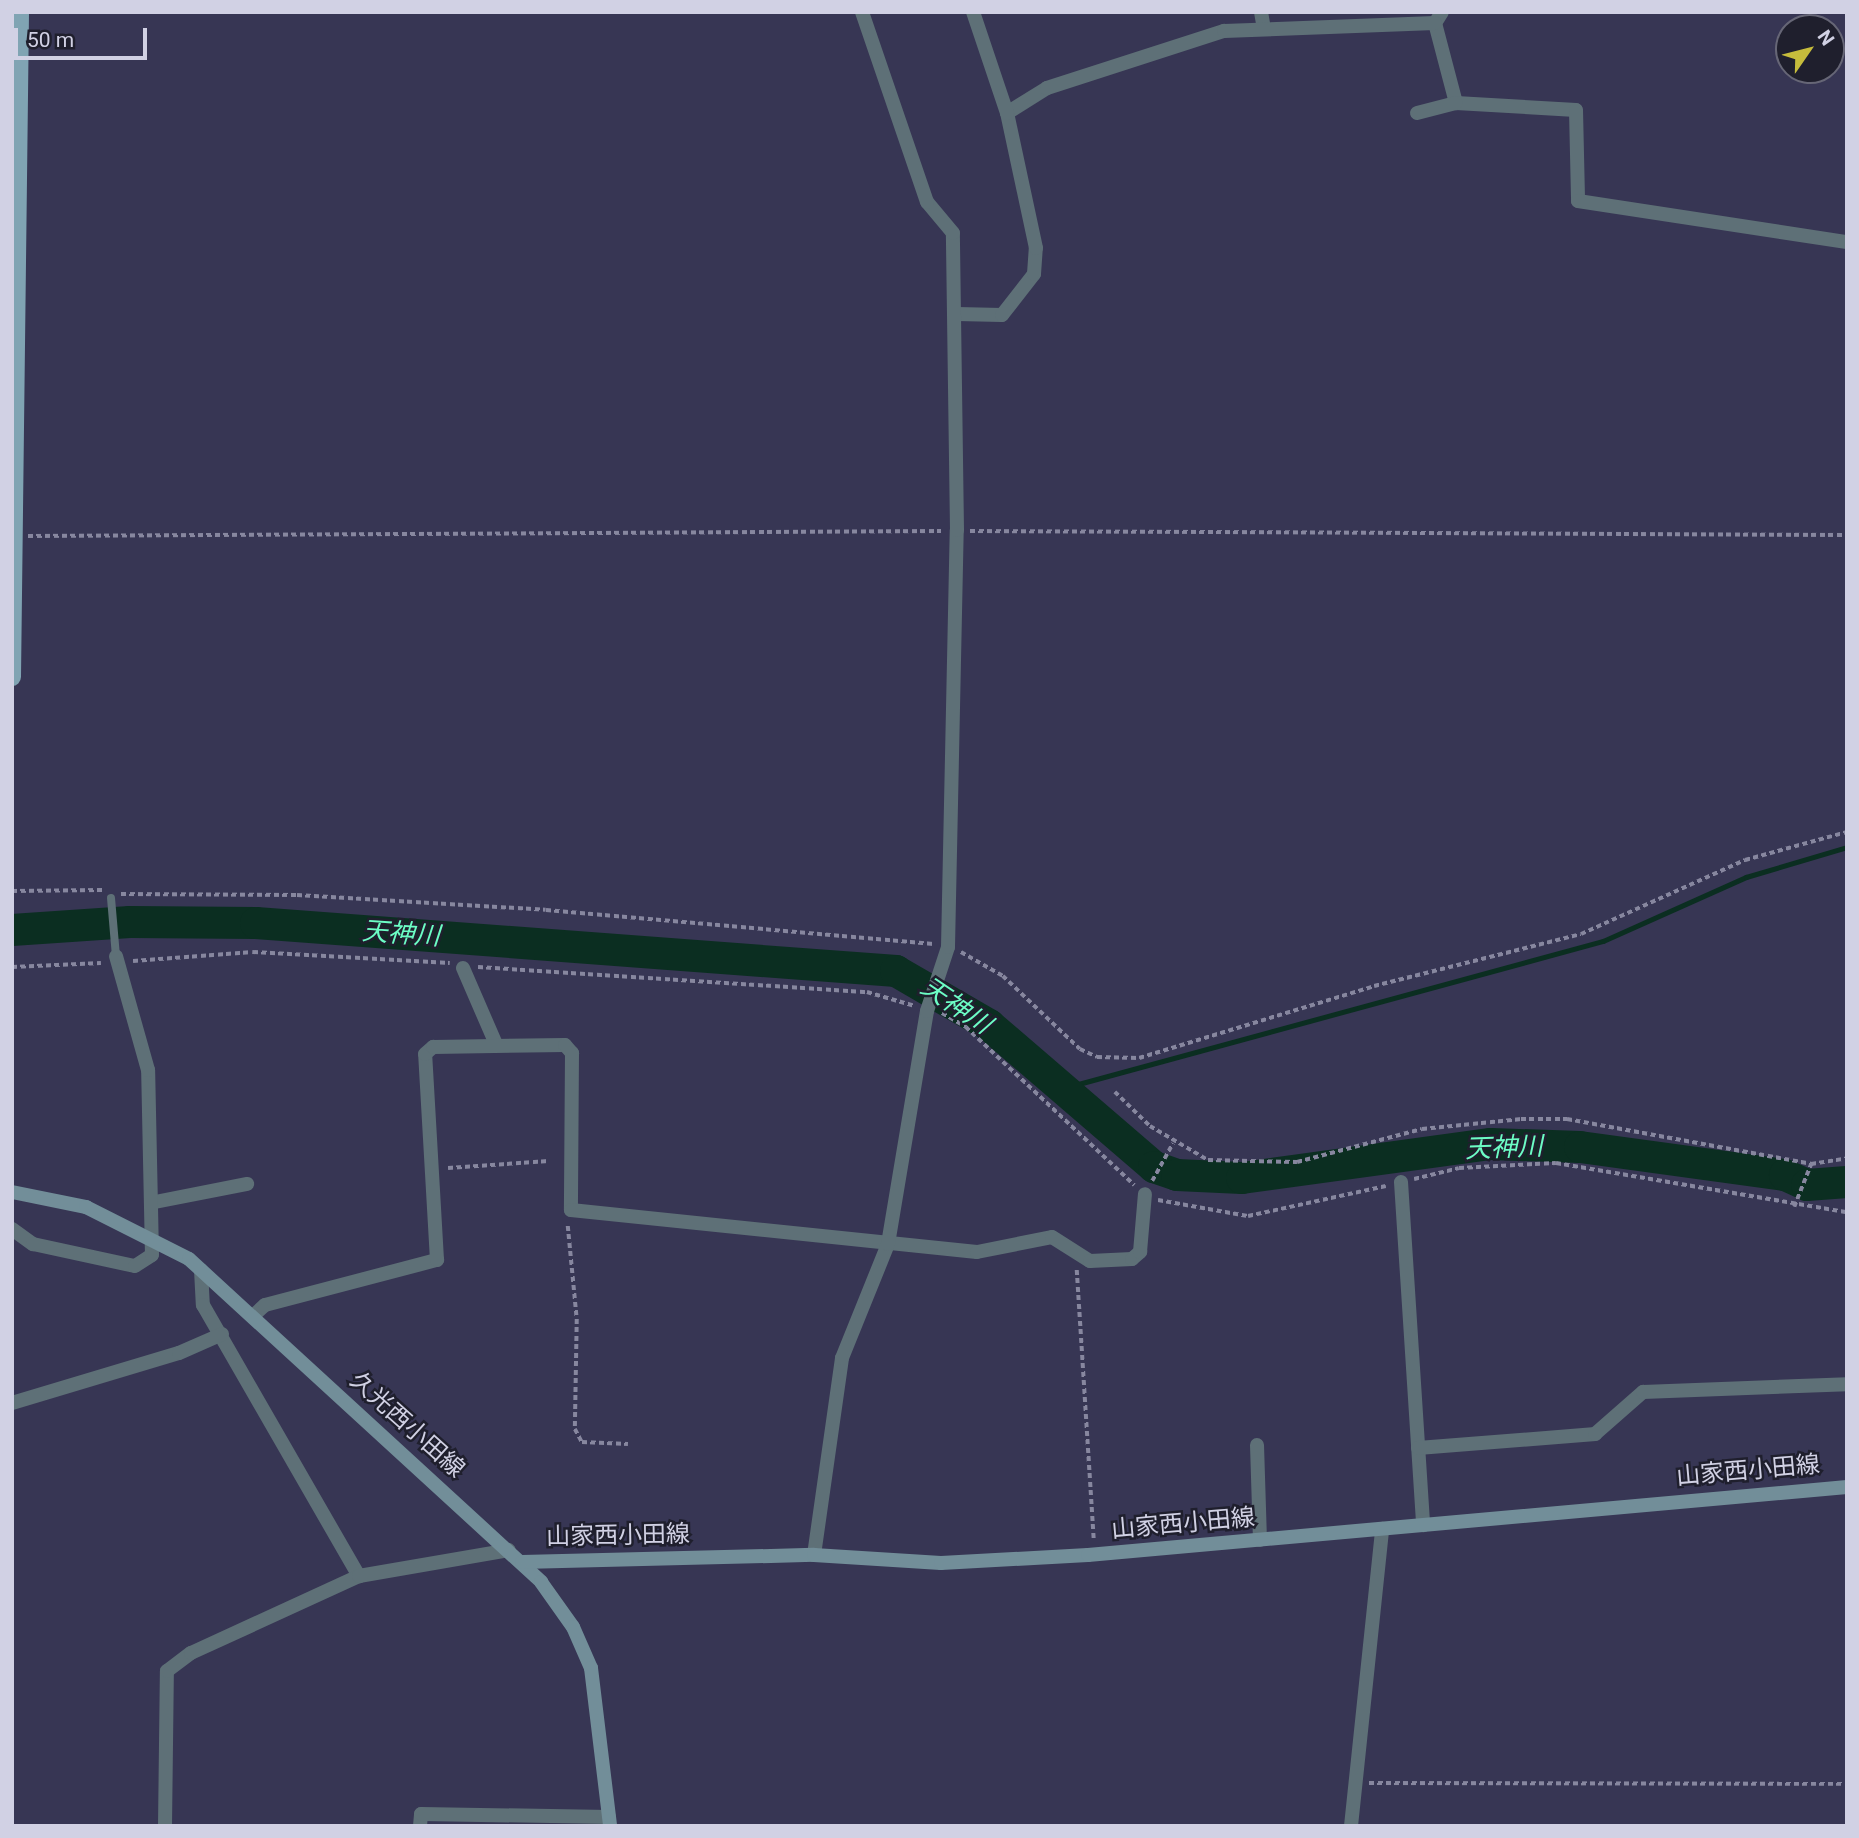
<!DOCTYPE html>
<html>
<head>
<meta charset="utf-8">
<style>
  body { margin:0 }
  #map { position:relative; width:1859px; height:1838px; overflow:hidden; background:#373654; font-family:Roboto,"Noto Sans JP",sans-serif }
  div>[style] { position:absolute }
  .stream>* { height:5px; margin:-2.5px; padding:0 2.5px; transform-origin:2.5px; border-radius:2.5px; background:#0b2e21 }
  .river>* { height:32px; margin:-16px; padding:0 16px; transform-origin:16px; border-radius:16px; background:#0b2e21 }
  .path>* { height:3.5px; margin-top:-1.75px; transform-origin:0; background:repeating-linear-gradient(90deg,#87879f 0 5px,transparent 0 8.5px) }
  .lane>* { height:8px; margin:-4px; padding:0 4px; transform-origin:4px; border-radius:4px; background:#5e7077 }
  .street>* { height:14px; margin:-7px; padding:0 7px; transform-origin:7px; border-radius:7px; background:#5e7077 }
  .secondary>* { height:14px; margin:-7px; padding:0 7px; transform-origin:7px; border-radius:7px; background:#728e99 }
  .primary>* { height:18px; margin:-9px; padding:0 9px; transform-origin:9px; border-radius:9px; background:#80a4b3 }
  span { translate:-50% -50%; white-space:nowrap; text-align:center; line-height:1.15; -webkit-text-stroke:5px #1f1f2d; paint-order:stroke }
  .street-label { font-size:24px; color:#d1d1e4 }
  .water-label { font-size:26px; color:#6cfdc5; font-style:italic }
  .frame { position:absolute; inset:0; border:14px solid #d1d1e4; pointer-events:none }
  .north { position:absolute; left:1775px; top:14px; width:70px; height:70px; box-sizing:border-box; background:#1f1f2d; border:2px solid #666676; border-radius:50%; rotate:55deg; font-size:19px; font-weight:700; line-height:28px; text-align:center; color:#d1d1e4 }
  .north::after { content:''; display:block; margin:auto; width:24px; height:32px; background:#c6bc3c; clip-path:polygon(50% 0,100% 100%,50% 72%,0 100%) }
  .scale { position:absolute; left:14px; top:28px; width:133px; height:32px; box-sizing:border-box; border:4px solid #d1d1e4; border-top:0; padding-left:9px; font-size:21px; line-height:24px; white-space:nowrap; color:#d1d1e4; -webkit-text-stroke:5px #1f1f2d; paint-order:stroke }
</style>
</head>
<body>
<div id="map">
  <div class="stream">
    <i style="left:1060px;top:1089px;width:563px;rotate:-15.25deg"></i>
    <i style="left:1603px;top:941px;width:157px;rotate:-24.1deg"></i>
    <i style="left:1746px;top:877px;width:105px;rotate:-16.5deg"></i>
  </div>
  <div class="river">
    <i style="left:12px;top:930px;width:118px;rotate:-3.9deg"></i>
    <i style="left:130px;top:922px;width:126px;rotate:0.5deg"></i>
    <i style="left:256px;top:923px;width:642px;rotate:4.29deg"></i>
    <i style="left:896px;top:971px;width:108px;rotate:30.1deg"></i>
    <i style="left:989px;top:1025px;width:218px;rotate:40.7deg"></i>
    <i style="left:1154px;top:1167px;width:24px;rotate:19deg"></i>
    <i style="left:1177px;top:1175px;width:65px;rotate:2.6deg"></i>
    <i style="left:1242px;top:1178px;width:251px;rotate:-7.8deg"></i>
    <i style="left:1491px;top:1144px;width:89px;rotate:1.9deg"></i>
    <i style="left:1580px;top:1147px;width:207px;rotate:7.8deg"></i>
    <i style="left:1785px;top:1175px;width:24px;rotate:24deg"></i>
    <i style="left:1807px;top:1185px;width:40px;rotate:-4.3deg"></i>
  </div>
  <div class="path">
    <i style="left:970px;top:531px;width:877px;rotate:0.26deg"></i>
    <i style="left:28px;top:536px;width:913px;rotate:-0.31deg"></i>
    <i style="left:12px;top:891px;width:90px;rotate:-0.6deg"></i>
    <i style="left:121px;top:894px;width:176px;rotate:0.3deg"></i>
    <i style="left:297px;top:895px;width:249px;rotate:3.4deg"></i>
    <i style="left:546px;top:910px;width:389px;rotate:5deg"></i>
    <i style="left:961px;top:952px;width:48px;rotate:29.7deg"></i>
    <i style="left:1003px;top:976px;width:106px;rotate:43.5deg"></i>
    <i style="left:1080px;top:1049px;width:19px;rotate:25deg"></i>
    <i style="left:1097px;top:1057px;width:42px;rotate:1.4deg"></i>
    <i style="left:1139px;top:1058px;width:246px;rotate:-17deg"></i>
    <i style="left:1374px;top:986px;width:213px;rotate:-14.1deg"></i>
    <i style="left:1581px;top:934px;width:180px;rotate:-24.3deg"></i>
    <i style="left:1745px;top:860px;width:106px;rotate:-15.4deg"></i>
    <i style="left:133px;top:961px;width:120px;rotate:-4.3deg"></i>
    <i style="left:253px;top:952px;width:197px;rotate:3.2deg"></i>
    <i style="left:12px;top:967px;width:89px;rotate:-2.6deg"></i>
    <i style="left:478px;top:967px;width:390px;rotate:3.7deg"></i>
    <i style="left:867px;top:992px;width:50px;rotate:16.3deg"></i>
    <i style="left:942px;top:1013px;width:28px;rotate:30deg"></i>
    <i style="left:966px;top:1027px;width:231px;rotate:43.2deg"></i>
    <i style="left:1115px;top:1092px;width:49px;rotate:44.2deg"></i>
    <i style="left:1150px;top:1126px;width:67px;rotate:30.4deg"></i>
    <i style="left:1208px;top:1160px;width:89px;rotate:1.3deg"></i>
    <i style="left:1297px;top:1162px;width:129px;rotate:-14.8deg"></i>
    <i style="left:1422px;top:1129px;width:100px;rotate:-5.8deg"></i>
    <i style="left:1521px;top:1119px;width:46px"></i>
    <i style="left:1567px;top:1119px;width:248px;rotate:10.4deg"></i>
    <i style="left:1811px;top:1164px;width:36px;rotate:-9deg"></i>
    <i style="left:448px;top:1168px;width:101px;rotate:-4deg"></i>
    <i style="left:1414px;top:1179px;width:46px;rotate:-13.7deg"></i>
    <i style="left:1459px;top:1168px;width:97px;rotate:-3deg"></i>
    <i style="left:1556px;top:1163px;width:295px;rotate:9.6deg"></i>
    <i style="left:1152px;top:1181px;width:43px;rotate:-61.1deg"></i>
    <i style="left:1158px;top:1200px;width:91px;rotate:10.1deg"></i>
    <i style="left:1248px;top:1216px;width:141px;rotate:-12.3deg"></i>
    <i style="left:1794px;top:1207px;width:46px;rotate:-68.4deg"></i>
    <i style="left:568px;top:1226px;width:93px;rotate:84.5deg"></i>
    <i style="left:577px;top:1319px;width:110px;rotate:91deg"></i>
    <i style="left:575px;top:1429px;width:15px;rotate:62deg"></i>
    <i style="left:582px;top:1442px;width:46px;rotate:2.5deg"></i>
    <i style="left:1077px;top:1270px;width:269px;rotate:86.4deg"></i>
    <i style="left:1369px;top:1783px;width:478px;rotate:0.1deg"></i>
  </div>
  <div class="lane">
    <i style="left:111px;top:898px;width:58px;rotate:85.1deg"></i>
  </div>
  <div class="street">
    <i style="left:1261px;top:12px;width:17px;rotate:80deg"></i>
    <i style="left:1442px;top:12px;width:13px;rotate:122deg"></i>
    <i style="left:1435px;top:23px;width:83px;rotate:75.3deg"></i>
    <i style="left:1456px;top:103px;width:120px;rotate:3.3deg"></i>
    <i style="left:1576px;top:110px;width:91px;rotate:88.7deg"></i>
    <i style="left:1578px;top:201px;width:272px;rotate:8.7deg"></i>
    <i style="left:1007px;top:113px;width:47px;rotate:-32deg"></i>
    <i style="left:1047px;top:88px;width:186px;rotate:-17.9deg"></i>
    <i style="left:1224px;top:31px;width:211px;rotate:-2.2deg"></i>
    <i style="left:1417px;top:113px;width:40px;rotate:-14.4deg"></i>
    <i style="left:957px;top:314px;width:45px;rotate:1.3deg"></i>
    <i style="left:1002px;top:315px;width:52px;rotate:-52deg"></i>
    <i style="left:1034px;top:274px;width:26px;rotate:-86deg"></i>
    <i style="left:1036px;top:248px;width:138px;rotate:-102.1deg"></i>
    <i style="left:1007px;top:113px;width:107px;rotate:-108.6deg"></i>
    <i style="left:463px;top:968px;width:81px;rotate:66.6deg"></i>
    <i style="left:1401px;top:1182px;width:344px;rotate:86.3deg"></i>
    <i style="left:155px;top:1202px;width:94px;rotate:-11.1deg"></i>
    <i style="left:12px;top:1229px;width:26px;rotate:36deg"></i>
    <i style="left:33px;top:1244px;width:104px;rotate:12.2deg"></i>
    <i style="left:135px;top:1266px;width:20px;rotate:-33deg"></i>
    <i style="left:152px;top:1255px;width:185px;rotate:-91.2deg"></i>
    <i style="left:148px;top:1070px;width:118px;rotate:-105.7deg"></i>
    <i style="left:201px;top:1270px;width:35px;rotate:87deg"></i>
    <i style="left:203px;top:1305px;width:313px;rotate:60.1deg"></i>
    <i style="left:253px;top:1316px;width:16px;rotate:-43deg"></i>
    <i style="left:265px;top:1305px;width:178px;rotate:-14.7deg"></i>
    <i style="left:437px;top:1260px;width:206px;rotate:-93.3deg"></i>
    <i style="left:425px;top:1054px;width:11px;rotate:-41deg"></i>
    <i style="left:433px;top:1047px;width:132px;rotate:-0.9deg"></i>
    <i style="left:565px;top:1045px;width:11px;rotate:49deg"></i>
    <i style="left:572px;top:1053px;width:157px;rotate:90.4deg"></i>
    <i style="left:571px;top:1210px;width:408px;rotate:5.9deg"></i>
    <i style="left:977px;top:1252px;width:76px;rotate:-11.3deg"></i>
    <i style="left:1052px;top:1237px;width:45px;rotate:32.3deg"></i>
    <i style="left:1090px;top:1261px;width:42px;rotate:-2.7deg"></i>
    <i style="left:1132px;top:1259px;width:11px;rotate:-41deg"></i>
    <i style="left:1140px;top:1252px;width:58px;rotate:-85.1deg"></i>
    <i style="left:12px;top:1403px;width:174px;rotate:-16.7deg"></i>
    <i style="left:179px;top:1353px;width:47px;rotate:-23.8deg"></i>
    <i style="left:1257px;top:1445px;width:95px;rotate:88.2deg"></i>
    <i style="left:1418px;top:1448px;width:178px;rotate:-4.5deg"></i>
    <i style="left:1595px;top:1434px;width:64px;rotate:-41.2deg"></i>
    <i style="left:1643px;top:1392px;width:204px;rotate:-2.2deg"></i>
    <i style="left:814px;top:1555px;width:199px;rotate:-81.9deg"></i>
    <i style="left:842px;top:1358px;width:123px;rotate:-68deg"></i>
    <i style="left:888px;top:1244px;width:236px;rotate:-80.5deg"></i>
    <i style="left:927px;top:1011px;width:67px;rotate:-71.8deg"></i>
    <i style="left:948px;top:947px;width:417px;rotate:-88.8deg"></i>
    <i style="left:957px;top:530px;width:297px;rotate:-90.8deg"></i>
    <i style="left:953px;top:233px;width:40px;rotate:-130deg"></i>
    <i style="left:927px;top:202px;width:201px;rotate:-108.9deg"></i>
    <i style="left:165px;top:1826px;width:155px;rotate:-89.3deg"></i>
    <i style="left:167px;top:1671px;width:30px;rotate:-37deg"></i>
    <i style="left:191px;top:1653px;width:185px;rotate:-24.6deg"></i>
    <i style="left:359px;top:1576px;width:152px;rotate:-9.8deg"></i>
    <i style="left:420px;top:1826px;width:12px;rotate:-85deg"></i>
    <i style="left:421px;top:1814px;width:188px;rotate:0.9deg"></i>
    <i style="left:1351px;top:1826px;width:299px;rotate:-84deg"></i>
  </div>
  <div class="secondary">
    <i style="left:12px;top:1192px;width:76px;rotate:11.5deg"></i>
    <i style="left:86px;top:1207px;width:115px;rotate:26.8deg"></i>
    <i style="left:189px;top:1259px;width:478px;rotate:42.5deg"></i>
    <i style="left:541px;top:1582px;width:55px;rotate:54.6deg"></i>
    <i style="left:573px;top:1627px;width:45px;rotate:66.3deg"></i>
    <i style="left:591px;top:1668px;width:159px;rotate:83.1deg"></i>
    <i style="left:522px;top:1562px;width:292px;rotate:-1.4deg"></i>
    <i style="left:814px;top:1555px;width:127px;rotate:3.6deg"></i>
    <i style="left:941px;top:1563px;width:147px;rotate:-3.1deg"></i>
    <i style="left:1088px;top:1555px;width:762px;rotate:-5.12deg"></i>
  </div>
  <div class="primary">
    <i style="left:12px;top:677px;width:665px;rotate:-89.31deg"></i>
  </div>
  <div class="street-label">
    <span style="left:407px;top:1425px;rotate:42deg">久光西小田線</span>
    <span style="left:1748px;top:1471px;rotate:-5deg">山家西小田線</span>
    <span style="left:1183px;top:1524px;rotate:-5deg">山家西小田線</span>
    <span style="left:618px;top:1536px;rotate:-1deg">山家西小田線</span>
  </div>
  <div class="water-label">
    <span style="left:401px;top:934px;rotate:4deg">天神川</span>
    <span style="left:956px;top:1006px;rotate:34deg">天神川</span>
    <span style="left:1504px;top:1148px;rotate:-2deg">天神川</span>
  </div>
  <div class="frame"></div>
  <div class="north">N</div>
  <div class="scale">50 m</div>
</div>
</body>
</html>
